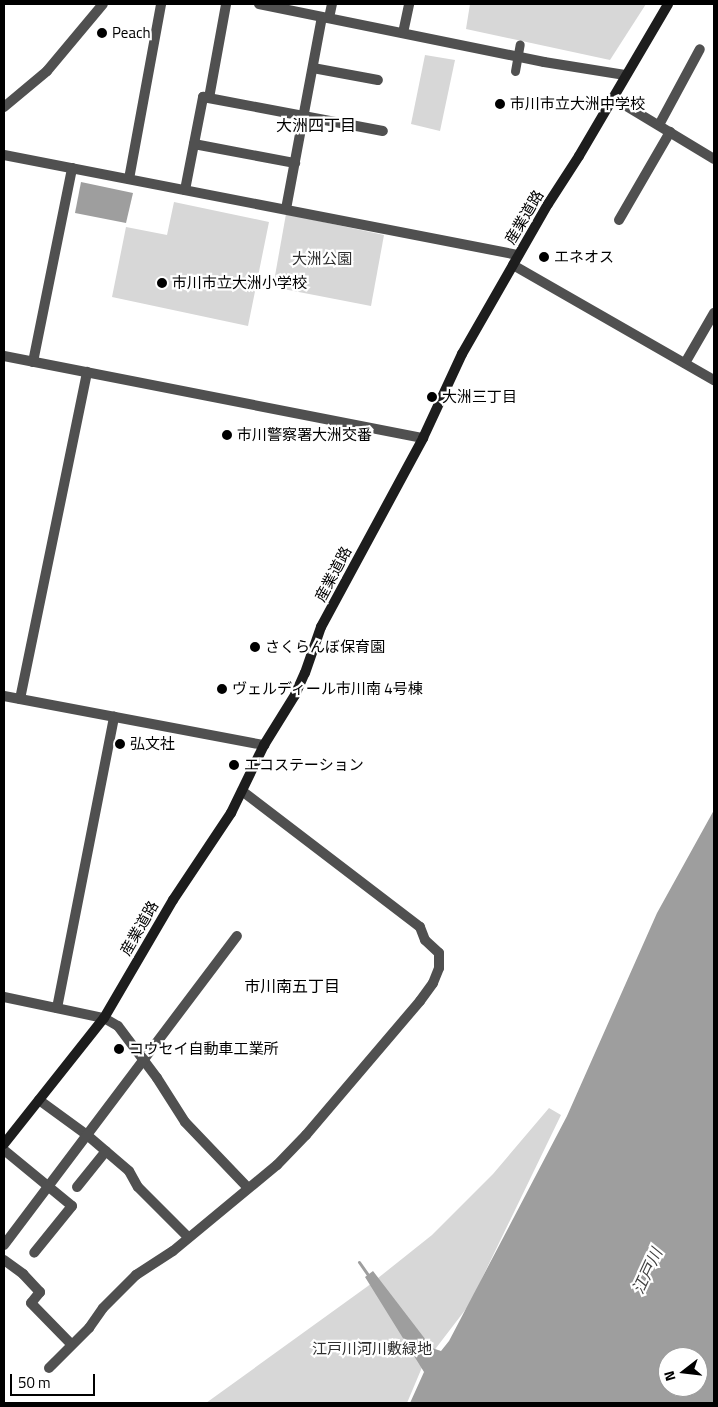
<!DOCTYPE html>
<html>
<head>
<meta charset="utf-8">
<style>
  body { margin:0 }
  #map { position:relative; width:718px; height:1407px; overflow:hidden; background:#fff; font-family:"Titillium Web","Noto Sans JP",sans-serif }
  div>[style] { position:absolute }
  .green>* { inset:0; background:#d7d7d7 }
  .water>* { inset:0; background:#9e9e9e }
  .stream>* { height:3px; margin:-1.5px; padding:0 1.5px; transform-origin:1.5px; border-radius:1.5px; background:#9e9e9e }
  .pedestrian>* { height:9px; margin:-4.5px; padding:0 4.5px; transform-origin:4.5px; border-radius:4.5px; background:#505050 }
  .minor>* { height:10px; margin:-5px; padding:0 5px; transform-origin:5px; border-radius:5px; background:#505050 }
  .tertiary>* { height:10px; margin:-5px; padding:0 5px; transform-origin:5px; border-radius:5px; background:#505050 }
  .secondary>* { height:10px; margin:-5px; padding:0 5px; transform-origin:5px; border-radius:5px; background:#1d1d1d }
  .dots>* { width:14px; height:14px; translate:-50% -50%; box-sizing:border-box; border:2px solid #fff; border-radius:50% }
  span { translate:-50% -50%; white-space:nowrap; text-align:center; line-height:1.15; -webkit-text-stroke:4.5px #fff; paint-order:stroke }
  .poi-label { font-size:15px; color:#000 }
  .left { translate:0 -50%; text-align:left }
  .street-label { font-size:15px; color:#000 }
  .park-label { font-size:15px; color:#2e2e2e }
  .neighbourhood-label { font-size:16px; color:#000 }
  .water-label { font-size:16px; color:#3f3f3f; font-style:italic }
  .frame { position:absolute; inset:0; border:5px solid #000; pointer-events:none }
  .north { position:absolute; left:658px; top:1347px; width:50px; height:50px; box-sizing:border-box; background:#fff; border:1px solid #999; border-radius:50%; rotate:254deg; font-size:14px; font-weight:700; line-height:20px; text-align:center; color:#000 }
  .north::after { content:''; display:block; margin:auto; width:18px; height:22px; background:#000; clip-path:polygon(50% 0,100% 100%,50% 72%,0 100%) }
  .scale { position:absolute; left:10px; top:1374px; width:85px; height:22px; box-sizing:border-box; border:2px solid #000; border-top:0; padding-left:6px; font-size:15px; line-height:18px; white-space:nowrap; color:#000; -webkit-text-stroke:4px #fff; paint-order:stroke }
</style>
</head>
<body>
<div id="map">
  <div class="green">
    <i style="clip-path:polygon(470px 4px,646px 4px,610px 60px,466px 29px)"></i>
    <i style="clip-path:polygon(425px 55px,455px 60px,440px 131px,411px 124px)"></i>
    <i style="clip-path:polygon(174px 202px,269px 222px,248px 326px,112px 297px,126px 227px,167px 235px)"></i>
    <i style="clip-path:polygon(286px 214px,384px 235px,371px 306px,273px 287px)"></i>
    <i style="clip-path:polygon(549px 1108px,561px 1115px,469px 1305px,423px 1365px,407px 1403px,206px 1403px,368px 1286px,432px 1235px,493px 1174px)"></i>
  </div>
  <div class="water">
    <i style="clip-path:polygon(81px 182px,133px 193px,126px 223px,75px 213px)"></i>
    <i style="clip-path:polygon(evenodd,714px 810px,714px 1403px,410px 1403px,424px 1372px,365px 1277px,373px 1271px,432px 1348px,441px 1351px,449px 1341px,567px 1116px,657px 913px,714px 810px,668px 1357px,698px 1357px,698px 1387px,668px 1387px,668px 1357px)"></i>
  </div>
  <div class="stream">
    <i style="left:359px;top:1262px;width:19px;rotate:55deg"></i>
  </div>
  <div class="pedestrian">
    <i style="left:515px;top:71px;width:27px;rotate:-80deg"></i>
  </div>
  <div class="minor">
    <i style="left:259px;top:4px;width:291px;rotate:11.5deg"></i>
    <i style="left:544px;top:62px;width:82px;rotate:9.1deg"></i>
    <i style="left:329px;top:18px;width:14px;rotate:-78deg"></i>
    <i style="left:403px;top:33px;width:30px;rotate:-78deg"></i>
    <i style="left:313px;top:68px;width:66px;rotate:10.5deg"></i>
    <i style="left:209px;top:98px;width:96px;rotate:-79.7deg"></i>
    <i style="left:613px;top:98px;width:118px;rotate:31.1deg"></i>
    <i style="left:4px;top:107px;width:56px;rotate:-39.9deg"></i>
    <i style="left:47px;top:71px;width:87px;rotate:-50.1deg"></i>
    <i style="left:659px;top:125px;width:86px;rotate:-61.7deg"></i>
    <i style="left:194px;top:144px;width:103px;rotate:10.7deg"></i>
    <i style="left:4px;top:155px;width:524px;rotate:11.01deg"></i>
    <i style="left:129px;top:179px;width:178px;rotate:-79.6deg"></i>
    <i style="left:185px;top:190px;width:95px;rotate:-79deg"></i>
    <i style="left:203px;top:97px;width:183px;rotate:10.7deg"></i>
    <i style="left:286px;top:209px;width:195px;rotate:-79.4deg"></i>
    <i style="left:619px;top:220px;width:102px;rotate:-59.9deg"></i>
    <i style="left:513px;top:265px;width:232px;rotate:29.8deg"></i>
    <i style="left:33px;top:362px;width:198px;rotate:-78.6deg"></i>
    <i style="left:685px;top:363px;width:58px;rotate:-59.9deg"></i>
    <i style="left:20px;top:699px;width:334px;rotate:-78.4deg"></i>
    <i style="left:4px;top:997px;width:102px;rotate:11.9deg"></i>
    <i style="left:104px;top:1018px;width:16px;rotate:30deg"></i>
    <i style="left:118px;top:1026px;width:65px;rotate:53.1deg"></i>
    <i style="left:157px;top:1078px;width:52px;rotate:57.5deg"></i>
    <i style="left:185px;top:1122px;width:91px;rotate:46.3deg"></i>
    <i style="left:57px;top:1008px;width:297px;rotate:-78.9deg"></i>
    <i style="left:39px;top:1100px;width:59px;rotate:36.1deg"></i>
    <i style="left:87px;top:1135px;width:55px;rotate:40.6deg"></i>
    <i style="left:129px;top:1171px;width:18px;rotate:61deg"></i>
    <i style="left:138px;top:1187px;width:71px;rotate:45deg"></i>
    <i style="left:4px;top:1150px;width:88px;rotate:39.5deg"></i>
    <i style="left:72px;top:1206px;width:60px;rotate:129deg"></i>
    <i style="left:77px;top:1187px;width:46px;rotate:-51.1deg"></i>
    <i style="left:4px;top:1245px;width:387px;rotate:-53deg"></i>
    <i style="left:4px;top:1260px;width:24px;rotate:36deg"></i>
    <i style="left:23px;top:1274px;width:25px;rotate:47deg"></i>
    <i style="left:40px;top:1292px;width:14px;rotate:129deg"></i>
    <i style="left:31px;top:1303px;width:57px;rotate:45.7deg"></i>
    <i style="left:49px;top:1368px;width:57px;rotate:-45deg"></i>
    <i style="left:89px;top:1328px;width:24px;rotate:-55deg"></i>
    <i style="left:103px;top:1308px;width:47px;rotate:-45deg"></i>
    <i style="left:136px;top:1275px;width:44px;rotate:-33deg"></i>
    <i style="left:173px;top:1251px;width:135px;rotate:-39.6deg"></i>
    <i style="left:277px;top:1165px;width:42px;rotate:-46deg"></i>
    <i style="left:306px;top:1135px;width:176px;rotate:-49.6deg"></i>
    <i style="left:420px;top:1001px;width:22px;rotate:-54deg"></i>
    <i style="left:433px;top:983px;width:16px;rotate:-68deg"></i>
    <i style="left:439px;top:968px;width:15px;rotate:-90deg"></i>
    <i style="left:439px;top:953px;width:19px;rotate:-137deg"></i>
    <i style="left:425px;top:940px;width:14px;rotate:-111deg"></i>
    <i style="left:420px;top:927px;width:224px;rotate:-142.6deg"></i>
  </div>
  <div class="tertiary">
    <i style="left:4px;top:356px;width:427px;rotate:11.1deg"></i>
    <i style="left:4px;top:696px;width:265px;rotate:10.7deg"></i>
  </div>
  <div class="secondary">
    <i style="left:4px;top:1144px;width:161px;rotate:-51.6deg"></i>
    <i style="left:104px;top:1018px;width:137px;rotate:-59.7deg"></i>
    <i style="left:173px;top:900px;width:105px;rotate:-56.3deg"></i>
    <i style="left:231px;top:813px;width:76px;rotate:-64.1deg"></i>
    <i style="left:264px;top:745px;width:59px;rotate:-58.2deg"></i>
    <i style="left:295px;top:695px;width:24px;rotate:-66deg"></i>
    <i style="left:305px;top:673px;width:49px;rotate:-70.8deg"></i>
    <i style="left:321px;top:627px;width:215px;rotate:-61.6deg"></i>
    <i style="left:423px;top:438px;width:93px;rotate:-65.1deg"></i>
    <i style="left:462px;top:354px;width:173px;rotate:-60.2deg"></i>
    <i style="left:548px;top:204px;width:57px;rotate:-57.1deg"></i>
    <i style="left:579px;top:156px;width:176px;rotate:-59.6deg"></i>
  </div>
  <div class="dots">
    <i style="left:102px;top:33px;background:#000"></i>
    <i style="left:500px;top:104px;background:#000"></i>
    <i style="left:544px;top:257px;background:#000"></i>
    <i style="left:162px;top:283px;background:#000"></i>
    <i style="left:432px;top:397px;background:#000"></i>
    <i style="left:227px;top:435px;background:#000"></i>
    <i style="left:255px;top:647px;background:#000"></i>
    <i style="left:222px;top:689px;background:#000"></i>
    <i style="left:120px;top:744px;background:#000"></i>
    <i style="left:234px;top:765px;background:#000"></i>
    <i style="left:119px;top:1049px;background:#000"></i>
  </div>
  <div class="poi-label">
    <span class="left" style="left:112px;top:33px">Peach</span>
    <span class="left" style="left:510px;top:104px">市川市立大洲中学校</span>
    <span class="left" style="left:554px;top:257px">エネオス</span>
    <span class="left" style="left:172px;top:283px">市川市立大洲小学校</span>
    <span class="left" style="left:442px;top:397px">大洲三丁目</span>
    <span class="left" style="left:237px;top:435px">市川警察署大洲交番</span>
    <span class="left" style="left:265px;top:647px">さくらんぼ保育園</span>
    <span class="left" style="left:232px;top:689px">ヴェルディール市川南 4号棟</span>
    <span class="left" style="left:130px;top:744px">弘文社</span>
    <span class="left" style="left:244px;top:765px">エコステーション</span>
    <span class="left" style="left:129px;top:1049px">コウセイ自動車工業所</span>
  </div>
  <div class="street-label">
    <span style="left:524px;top:217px;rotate:-59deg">産業道路</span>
    <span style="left:333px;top:574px;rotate:-62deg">産業道路</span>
    <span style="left:139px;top:928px;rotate:-60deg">産業道路</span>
  </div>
  <div class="park-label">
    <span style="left:322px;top:259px">大洲公園</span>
    <span style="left:372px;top:1349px">江戸川河川敷緑地</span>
  </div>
  <div class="neighbourhood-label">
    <span style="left:316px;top:125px">大洲四丁目</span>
    <span style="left:292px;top:986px">市川南五丁目</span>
  </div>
  <div class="water-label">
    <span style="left:647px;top:1271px;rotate:-65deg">江戸川</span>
  </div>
  <div class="frame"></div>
  <div class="north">N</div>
  <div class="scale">50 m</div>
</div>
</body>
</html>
